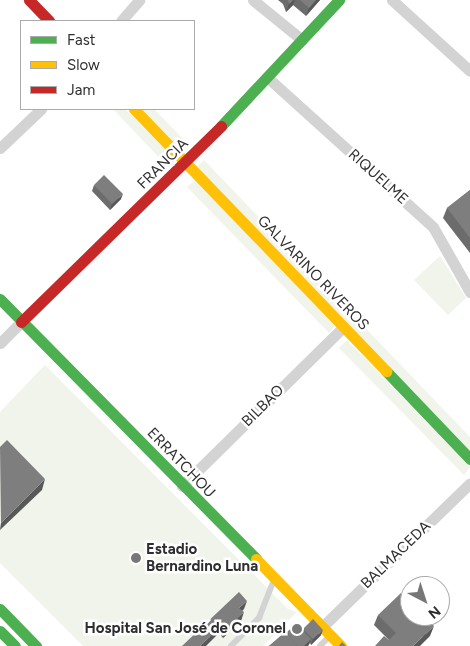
<!DOCTYPE html>
<html>
<head>
<meta charset="utf-8">
<style>
  body { margin:0 }
  #map { position:relative; width:470px; height:646px; overflow:hidden; background:#fff; font-family:Figtree,sans-serif }
  div>[style] { position:absolute }
  .green>* { inset:0; background:#f0f4eb }
  .lane>* { height:5.5px; margin:-2.75px; padding:0 2.75px; transform-origin:2.75px; border-radius:2.75px; background:#d3d3d3 }
  .street>* { height:11px; margin:-5.5px; padding:0 5.5px; transform-origin:5.5px; border-radius:5.5px; background:#d3d3d3 }
  .fast>* { height:11px; margin:-5.5px; padding:0 5.5px; transform-origin:5.5px; border-radius:5.5px; background:#4caf50 }
  .slow>* { height:11px; margin:-5.5px; padding:0 5.5px; transform-origin:5.5px; border-radius:5.5px; background:#ffc107 }
  .jam>* { height:11px; margin:-5.5px; padding:0 5.5px; transform-origin:5.5px; border-radius:5.5px; background:#c62828 }
  .wall>* { inset:0; background:#6c6c6c }
  .shaded-wall>* { inset:0; background:#585858 }
  .building>* { inset:0; background:#7e7e7e }
  .dots>* { width:14px; height:14px; translate:-50% -50%; box-sizing:border-box; border:2px solid #fff; border-radius:50% }
  span { translate:-50% -50%; white-space:nowrap; text-align:center; line-height:1.15; -webkit-text-stroke:5px #fff; paint-order:stroke }
  .street-label { font-size:15px; color:#2e2e2e }
  .poi-label { font-size:15px; color:#2e2e2e; font-weight:700 }
  .left { translate:0 -50%; text-align:left }
  .right { translate:-100% -50%; text-align:right }
  .legend { position:absolute; left:20px; top:20px; width:175px; height:90px; box-sizing:border-box; background:#fff; border:1px solid #ababab; margin:0; padding:6px 9px; list-style:none; font-size:15px; color:#2e2e2e }
  .legend li { display:flex; align-items:center; gap:10px; height:25px }
  .legend b { width:25px; border:1px solid #ababab }
  .north { position:absolute; left:400px; top:576px; width:50px; height:50px; box-sizing:border-box; background:#fff; border:1px solid #ababab; border-radius:50%; rotate:140deg; font-size:14px; font-weight:700; line-height:20px; text-align:center; color:#2e2e2e }
  .north::after { content:''; display:block; margin:auto; width:18px; height:22px; background:#777; clip-path:polygon(50% 0,100% 100%,50% 72%,0 100%) }
</style>
</head>
<body>
<div id="map">
  <div class="green">
    <i style="clip-path:polygon(113px 109px,125px 109px,176px 160px,169px 168px)"></i>
    <i style="clip-path:polygon(141px 109px,154px 109px,187px 143px,180px 150px)"></i>
    <i style="clip-path:polygon(204px 160px,470px 437px,470px 451px,197px 167px)"></i>
    <i style="clip-path:polygon(195px 180px,335px 326px,329px 333px,187px 187px)"></i>
    <i style="clip-path:polygon(440px 256px,466px 298px,448px 315px,414px 280px)"></i>
    <i style="clip-path:polygon(347px 340px,470px 467px,464px 475px,339px 348px)"></i>
    <i style="clip-path:polygon(45px 365px,288px 609px,297px 612px,263px 646px,83px 646px,0 563px,0 412px)"></i>
  </div>
  <div class="lane">
    <i style="left:231px;top:646px;width:40px;rotate:-45deg"></i>
    <i style="left:259px;top:618px;width:41px;rotate:-68.5deg"></i>
    <i style="left:320px;top:646px;width:14px;rotate:-45deg"></i>
  </div>
  <div class="street">
    <i style="left:253px;top:0;width:63px;rotate:39.2deg"></i>
    <i style="left:392px;top:0;width:105px;rotate:42.3deg"></i>
    <i style="left:121px;top:21px;width:28px;rotate:-49deg"></i>
    <i style="left:267px;top:77px;width:224px;rotate:42.1deg"></i>
    <i style="left:433px;top:227px;width:75px;rotate:60.4deg"></i>
    <i style="left:0;top:148px;width:57px;rotate:-43.6deg"></i>
    <i style="left:0;top:343px;width:30px;rotate:-45deg"></i>
    <i style="left:182px;top:486px;width:226px;rotate:-44.6deg"></i>
    <i style="left:322px;top:627px;width:206px;rotate:-44.2deg"></i>
  </div>
  <div class="fast">
    <i style="left:221px;top:126px;width:173px;rotate:-46.9deg"></i>
    <i style="left:0;top:299px;width:365px;rotate:45.4deg"></i>
    <i style="left:386px;top:371px;width:122px;rotate:46.3deg"></i>
    <i style="left:0;top:609px;width:52px;rotate:45.8deg"></i>
    <i style="left:0;top:631px;width:21px;rotate:45deg"></i>
  </div>
  <div class="slow">
    <i style="left:134px;top:109px;width:364px;rotate:46.1deg"></i>
    <i style="left:256px;top:559px;width:122px;rotate:45.7deg"></i>
  </div>
  <div class="jam">
    <i style="left:29px;top:0;width:29px;rotate:46deg"></i>
    <i style="left:21px;top:322px;width:280px;rotate:-44.4deg"></i>
  </div>
  <div class="wall">
    <i style="clip-path:polygon(278px 0,320px 0,306px 16px,293px 5px,286px 12px,283px 4px)"></i>
    <i style="clip-path:polygon(94px 185px,121px 199px,110px 210px,92px 191px)"></i>
    <i style="clip-path:polygon(470px 190px,470px 253px,443px 218px,447px 208px)"></i>
    <i style="clip-path:polygon(244px 609px,242px 611px,241px 621px,223px 638px,219px 633px,182px 646px)"></i>
    <i style="clip-path:polygon(378px 615px,430px 636px,389px 640px,374px 625px)"></i>
    <i style="clip-path:polygon(303px 629px,321px 635px,311px 645px,310px 643px,308px 646px,269px 646px,287px 632px,302px 630px)"></i>
  </div>
  <div class="shaded-wall">
    <i style="clip-path:polygon(293px 0,295px 0,293px 5px,286px 12px,289px 4px)"></i>
    <i style="clip-path:polygon(316px 0,320px 0,306px 16px,309px 8px)"></i>
    <i style="clip-path:polygon(123px 194px,121px 199px,110px 210px,112px 204px)"></i>
    <i style="clip-path:polygon(45px 479px,42px 490px,0 530px,1px 523px)"></i>
    <i style="clip-path:polygon(247px 601px,244px 609px,236px 616px,239px 608px)"></i>
    <i style="clip-path:polygon(244px 612px,241px 621px,223px 638px,226px 630px)"></i>
    <i style="clip-path:polygon(222px 625px,219px 633px,206px 646px,200px 646px)"></i>
    <i style="clip-path:polygon(434px 626px,430px 636px,420px 646px,413px 646px)"></i>
    <i style="clip-path:polygon(323px 630px,321px 635px,311px 645px,313px 639px)"></i>
    <i style="clip-path:polygon(311px 639px,308px 646px,304px 646px)"></i>
  </div>
  <div class="building">
    <i style="clip-path:polygon(288px 0,293px 0,289px 4px)"></i>
    <i style="clip-path:polygon(300px 0,316px 0,309px 8px)"></i>
    <i style="clip-path:polygon(104px 175px,123px 194px,112px 204px,94px 185px)"></i>
    <i style="clip-path:polygon(470px 190px,470px 238px,447px 208px)"></i>
    <i style="clip-path:polygon(7px 440px,45px 479px,1px 523px,0 447px)"></i>
    <i style="clip-path:polygon(239px 592px,247px 601px,239px 608px,244px 612px,226px 630px,222px 625px,200px 646px,182px 646px)"></i>
    <i style="clip-path:polygon(401px 593px,410px 602px,410px 616px,424px 616px,434px 626px,413px 646px,375px 646px,384px 636px,389px 640px,396px 633px,378px 615px)"></i>
    <i style="clip-path:polygon(313px 619px,323px 630px,313px 639px,303px 629px)"></i>
    <i style="clip-path:polygon(296px 624px,311px 639px,304px 646px,297px 646px,287px 632px)"></i>
    <i style="clip-path:polygon(286px 631px,297px 646px,269px 646px)"></i>
    <i style="clip-path:polygon(342px 642px,346px 646px,339px 646px)"></i>
  </div>
  <div class="dots">
    <i style="left:136px;top:558px;background:#777"></i>
    <i style="left:297px;top:629px;background:#777"></i>
  </div>
  <div class="street-label">
    <span style="left:163px;top:164px;rotate:-45deg">FRANCIA</span>
    <span style="left:378px;top:177px;rotate:42deg">RIQUELME</span>
    <span style="left:313px;top:273px;rotate:46deg">GALVARINO RIVEROS</span>
    <span style="left:263px;top:406px;rotate:-45deg">BILBAO</span>
    <span style="left:181px;top:463px;rotate:46deg">ERRATCHOU</span>
    <span style="left:396px;top:555px;rotate:-44deg">BALMACEDA</span>
  </div>
  <div class="poi-label">
    <span class="left" style="left:146px;top:558px">Estadio<br>Bernardino Luna</span>
    <span class="right" style="left:286px;top:629px">Hospital San José de Coronel</span>
  </div>
  <ul class="legend">
  <li><b style="height:6px;background:#4caf50"></b>Fast</li>
  <li><b style="height:6px;background:#ffc107"></b>Slow</li>
  <li><b style="height:6px;background:#c62828"></b>Jam</li>
  </ul>
  <div class="north">N</div>
</div>
</body>
</html>
